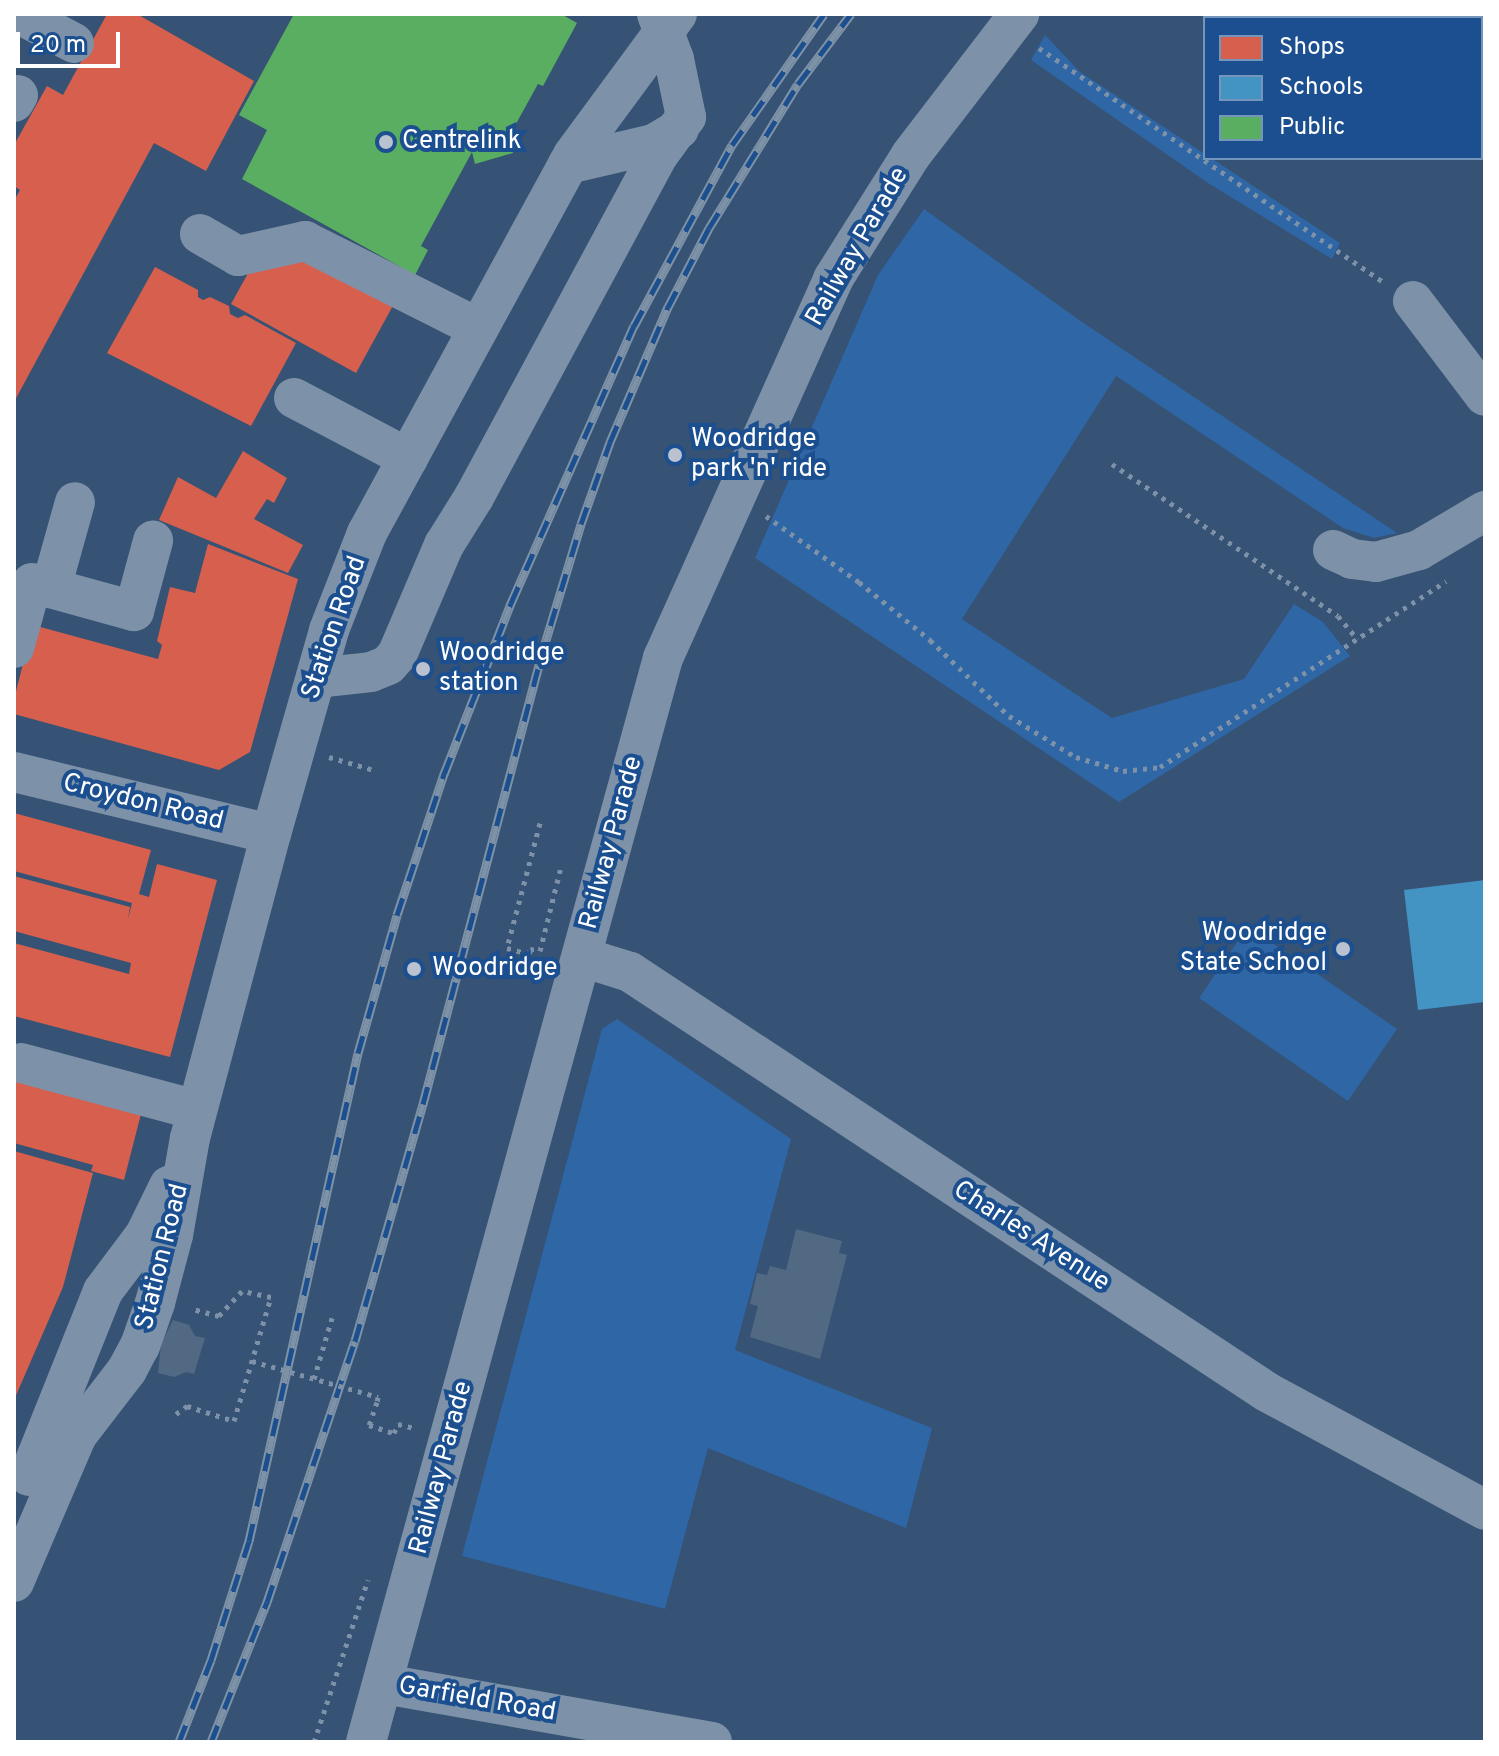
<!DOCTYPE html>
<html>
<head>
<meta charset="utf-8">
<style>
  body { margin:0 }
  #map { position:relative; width:1499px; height:1756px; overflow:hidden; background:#365274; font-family:Overpass,sans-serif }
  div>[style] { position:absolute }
  .green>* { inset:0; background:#2f66a5 }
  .shops>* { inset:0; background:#d6604d }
  .schools>* { inset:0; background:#4393c3 }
  .public>* { inset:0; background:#5aae61 }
  .building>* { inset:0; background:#526984 }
  .path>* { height:5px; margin-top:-2.5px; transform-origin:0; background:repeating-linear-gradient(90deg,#7d92a8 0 4px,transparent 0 10px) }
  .minor>* { height:40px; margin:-20px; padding:0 20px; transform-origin:20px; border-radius:20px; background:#7d92a8 }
  .rail>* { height:9px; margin-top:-4.5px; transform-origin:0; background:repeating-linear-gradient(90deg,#1b4f8f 0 18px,#7e92a7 0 36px); box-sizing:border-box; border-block:2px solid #7e92a7 }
  .path-bridge>* { height:5px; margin-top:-2.5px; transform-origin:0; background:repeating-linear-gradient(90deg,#7d92a8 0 4px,transparent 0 10px) }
  .dots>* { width:22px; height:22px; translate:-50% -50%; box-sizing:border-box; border:4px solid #1b4f8f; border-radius:50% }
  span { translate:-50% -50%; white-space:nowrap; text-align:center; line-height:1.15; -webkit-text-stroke:8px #1b4f8f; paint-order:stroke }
  .poi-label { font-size:26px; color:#fff }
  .left { translate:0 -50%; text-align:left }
  .right { translate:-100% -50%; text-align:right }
  .street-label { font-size:26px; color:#fff }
  .frame { position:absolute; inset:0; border:16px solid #fff; pointer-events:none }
  .legend { position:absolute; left:1203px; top:16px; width:280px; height:144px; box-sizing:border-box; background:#1b4f8f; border:2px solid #7695bc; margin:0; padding:10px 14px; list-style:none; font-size:24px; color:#fff }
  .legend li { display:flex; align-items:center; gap:16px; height:40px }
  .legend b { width:40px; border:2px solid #7695bc }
  .scale { position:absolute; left:16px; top:32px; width:104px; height:36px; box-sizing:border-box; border:4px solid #fff; border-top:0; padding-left:10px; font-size:24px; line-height:28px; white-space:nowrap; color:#fff; -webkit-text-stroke:6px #1b4f8f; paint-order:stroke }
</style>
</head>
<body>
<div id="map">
  <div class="green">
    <i style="clip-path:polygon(1045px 35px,1080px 72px,1205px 154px,1205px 158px,1211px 158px,1340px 243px,1332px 259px,1208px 183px,1031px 60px)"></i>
    <i style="clip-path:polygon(924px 209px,1082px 322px,1397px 533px,1374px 538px,1343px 528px,1116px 376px,962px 619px,1112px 718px,1244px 679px,1294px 604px,1323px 622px,1350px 656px,1119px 802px,755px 558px,878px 275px)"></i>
    <i style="clip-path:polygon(1248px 926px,1397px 1029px,1348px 1101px,1199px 998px)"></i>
    <i style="clip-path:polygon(617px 1019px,791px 1139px,735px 1350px,932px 1428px,906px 1528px,708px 1448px,665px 1609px,462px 1556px,602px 1029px)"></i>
  </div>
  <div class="shops">
    <i style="clip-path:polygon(107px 14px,137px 14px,254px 81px,206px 171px,154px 143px,14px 402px,14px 201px,20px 190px,14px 186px,14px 145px,47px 86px,63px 95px)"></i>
    <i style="clip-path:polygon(303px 252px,395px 302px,356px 373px,231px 304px,252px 266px)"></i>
    <i style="clip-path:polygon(155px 267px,198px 290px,198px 297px,203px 300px,210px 297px,229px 306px,230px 314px,238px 318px,245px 315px,296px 343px,251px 426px,107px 353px)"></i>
    <i style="clip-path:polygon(243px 451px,287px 478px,274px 503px,267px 499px,254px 519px,303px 545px,288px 573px,159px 520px,178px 477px,216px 498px)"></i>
    <i style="clip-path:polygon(208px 544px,298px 579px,250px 752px,219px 770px,14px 714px,14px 699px,33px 625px,158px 659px,162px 645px,157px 641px,170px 587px,195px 593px)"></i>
    <i style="clip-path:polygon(14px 813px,151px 850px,139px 894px,149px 897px,157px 864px,217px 880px,170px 1057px,14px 1016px,14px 943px,129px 974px,131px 963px,14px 931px,14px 876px,130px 907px,128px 919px,132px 903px,14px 871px)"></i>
    <i style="clip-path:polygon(14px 1080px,141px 1114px,124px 1180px,91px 1171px,93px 1165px,14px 1143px)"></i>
    <i style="clip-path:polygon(14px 1151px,93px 1173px,63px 1287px,14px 1400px)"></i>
  </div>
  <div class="schools">
    <i style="clip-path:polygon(1485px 880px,1485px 1002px,1418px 1010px,1404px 890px)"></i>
  </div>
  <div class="public">
    <i style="clip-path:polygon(294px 14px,561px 14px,577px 23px,543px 86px,538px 84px,512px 131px,508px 132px,513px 153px,475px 164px,472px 152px,421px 246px,428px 250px,411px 283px,399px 266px,242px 179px,267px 130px,239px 115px)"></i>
  </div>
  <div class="building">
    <i style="clip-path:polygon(796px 1229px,842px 1241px,839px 1253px,847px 1255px,820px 1359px,750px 1337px,758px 1306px,750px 1304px,757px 1273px,767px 1275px,770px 1266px,786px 1270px)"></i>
    <i style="clip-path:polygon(173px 1320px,189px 1325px,195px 1336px,205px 1338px,194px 1374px,186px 1372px,174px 1377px,158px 1373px,161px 1344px)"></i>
  </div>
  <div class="path">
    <i style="left:1039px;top:48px;width:415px;rotate:34.2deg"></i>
    <i style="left:1112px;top:464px;width:272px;rotate:33.9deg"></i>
    <i style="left:1338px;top:616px;width:30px;rotate:50deg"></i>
    <i style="left:766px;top:516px;width:114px;rotate:35.4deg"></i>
    <i style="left:859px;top:582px;width:92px;rotate:39.2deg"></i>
    <i style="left:930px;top:640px;width:110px;rotate:43.9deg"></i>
    <i style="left:1009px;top:716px;width:79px;rotate:31.5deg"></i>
    <i style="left:1076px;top:757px;width:49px;rotate:16.6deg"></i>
    <i style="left:1123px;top:771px;width:37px;rotate:-6deg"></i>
    <i style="left:1160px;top:767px;width:341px;rotate:-33deg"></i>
    <i style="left:329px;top:757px;width:47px;rotate:16.1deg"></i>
    <i style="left:540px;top:823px;width:129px;rotate:104.8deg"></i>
    <i style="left:507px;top:948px;width:23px;rotate:15deg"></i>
    <i style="left:529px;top:954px;width:5px;rotate:-79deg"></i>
    <i style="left:530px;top:949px;width:10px;rotate:11deg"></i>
    <i style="left:540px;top:951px;width:87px;rotate:-76deg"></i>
    <i style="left:314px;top:1379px;width:64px;rotate:-73.6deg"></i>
    <i style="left:377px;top:1402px;width:24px;rotate:109deg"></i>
    <i style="left:369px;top:1425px;width:26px;rotate:18deg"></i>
    <i style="left:394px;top:1433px;width:10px;rotate:-66deg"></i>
    <i style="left:398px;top:1424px;width:16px;rotate:14deg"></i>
    <i style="left:176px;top:1414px;width:14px;rotate:-36deg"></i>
    <i style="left:187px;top:1406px;width:49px;rotate:17.7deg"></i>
    <i style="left:234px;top:1421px;width:129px;rotate:-73.4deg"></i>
    <i style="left:271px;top:1297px;width:30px;rotate:-168deg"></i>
    <i style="left:242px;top:1291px;width:34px;rotate:133deg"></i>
    <i style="left:219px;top:1316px;width:28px;rotate:-165deg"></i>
    <i style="left:314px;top:1742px;width:171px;rotate:-71.6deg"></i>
  </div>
  <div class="minor">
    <i style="left:19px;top:14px;width:62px;rotate:27.8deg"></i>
    <i style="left:14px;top:102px;width:8px;rotate:-60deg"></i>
    <i style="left:568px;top:164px;width:88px;rotate:-13.1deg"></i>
    <i style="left:654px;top:144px;width:29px;rotate:-31deg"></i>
    <i style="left:200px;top:234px;width:44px;rotate:30.1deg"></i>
    <i style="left:238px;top:256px;width:69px;rotate:-12.6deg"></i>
    <i style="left:305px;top:241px;width:194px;rotate:26.7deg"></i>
    <i style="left:1413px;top:301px;width:119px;rotate:52.8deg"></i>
    <i style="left:294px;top:398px;width:129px;rotate:27.8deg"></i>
    <i style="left:1333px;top:550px;width:21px;rotate:25deg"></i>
    <i style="left:1352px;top:559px;width:24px;rotate:7deg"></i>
    <i style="left:1376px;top:562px;width:45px;rotate:-15.6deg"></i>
    <i style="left:1419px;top:550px;width:77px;rotate:-30.6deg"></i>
    <i style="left:51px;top:588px;width:89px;rotate:-74.4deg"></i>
    <i style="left:14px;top:648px;width:67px;rotate:-74.5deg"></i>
    <i style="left:32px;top:583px;width:106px;rotate:15.4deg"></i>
    <i style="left:134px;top:611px;width:73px;rotate:-74.8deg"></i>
    <i style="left:316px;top:678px;width:55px;rotate:-6.2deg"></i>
    <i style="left:371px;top:672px;width:18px;rotate:-22deg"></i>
    <i style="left:388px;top:665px;width:13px;rotate:-48deg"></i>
    <i style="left:397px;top:655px;width:120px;rotate:-66.9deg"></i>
    <i style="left:444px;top:545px;width:57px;rotate:-58deg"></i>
    <i style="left:474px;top:497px;width:390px;rotate:-61.7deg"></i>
    <i style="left:659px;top:154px;width:46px;rotate:-53.9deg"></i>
    <i style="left:686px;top:117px;width:59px;rotate:-101.7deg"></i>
    <i style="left:674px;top:59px;width:48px;rotate:-110.7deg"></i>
    <i style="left:14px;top:772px;width:264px;rotate:13.6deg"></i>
    <i style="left:582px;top:957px;width:50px;rotate:17.4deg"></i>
    <i style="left:630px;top:972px;width:763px;rotate:33.4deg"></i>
    <i style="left:1267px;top:1392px;width:248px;rotate:28.4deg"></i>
    <i style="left:21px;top:1063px;width:182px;rotate:15deg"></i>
    <i style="left:29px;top:1476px;width:199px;rotate:-68.2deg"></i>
    <i style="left:103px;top:1291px;width:70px;rotate:-53.1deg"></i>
    <i style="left:145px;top:1235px;width:55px;rotate:-63.9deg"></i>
    <i style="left:14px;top:1582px;width:160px;rotate:-66.8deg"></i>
    <i style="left:77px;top:1435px;width:82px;rotate:-52.4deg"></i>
    <i style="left:127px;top:1370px;width:27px;rotate:-62deg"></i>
    <i style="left:140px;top:1346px;width:46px;rotate:-70.8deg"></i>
    <i style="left:155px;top:1303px;width:70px;rotate:-75.2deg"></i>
    <i style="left:173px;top:1235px;width:98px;rotate:-80.1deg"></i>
    <i style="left:190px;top:1138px;width:315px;rotate:-75.1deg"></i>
    <i style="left:271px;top:834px;width:212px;rotate:-74.1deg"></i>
    <i style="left:329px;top:630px;width:104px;rotate:-68.6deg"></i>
    <i style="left:367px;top:533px;width:430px;rotate:-61.4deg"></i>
    <i style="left:573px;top:155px;width:175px;rotate:-53.6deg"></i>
    <i style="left:384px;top:1684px;width:333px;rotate:10deg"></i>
    <i style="left:366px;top:1742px;width:1124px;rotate:-74.68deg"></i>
    <i style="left:663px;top:658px;width:415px;rotate:-65.8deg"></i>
    <i style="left:833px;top:279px;width:146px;rotate:-57.8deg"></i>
    <i style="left:911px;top:155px;width:178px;rotate:-52.5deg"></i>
  </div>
  <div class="rail">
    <i style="left:179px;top:1742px;width:88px;rotate:-68.7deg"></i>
    <i style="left:211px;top:1660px;width:125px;rotate:-72.3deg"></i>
    <i style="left:249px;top:1541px;width:500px;rotate:-77.41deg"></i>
    <i style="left:358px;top:1053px;width:143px;rotate:-74.2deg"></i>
    <i style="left:397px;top:915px;width:149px;rotate:-71.6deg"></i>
    <i style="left:444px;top:774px;width:184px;rotate:-68.6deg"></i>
    <i style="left:511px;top:603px;width:303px;rotate:-66.1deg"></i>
    <i style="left:634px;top:326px;width:206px;rotate:-61.6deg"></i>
    <i style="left:732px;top:145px;width:160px;rotate:-54.9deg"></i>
    <i style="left:211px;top:1742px;width:151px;rotate:-68.2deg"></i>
    <i style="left:267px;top:1602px;width:275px;rotate:-71.4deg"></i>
    <i style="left:355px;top:1341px;width:247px;rotate:-74deg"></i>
    <i style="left:423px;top:1104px;width:459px;rotate:-75.2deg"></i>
    <i style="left:540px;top:660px;width:142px;rotate:-73.2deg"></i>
    <i style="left:581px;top:524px;width:87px;rotate:-70.5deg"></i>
    <i style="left:610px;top:442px;width:147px;rotate:-66.8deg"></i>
    <i style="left:668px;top:307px;width:89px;rotate:-62.6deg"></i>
    <i style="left:709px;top:228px;width:169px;rotate:-58.3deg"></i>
    <i style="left:798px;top:84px;width:88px;rotate:-52.9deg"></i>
  </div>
  <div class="path-bridge">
    <i style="left:252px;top:1361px;width:131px;rotate:15.9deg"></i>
    <i style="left:378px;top:1397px;width:5px;rotate:101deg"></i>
  </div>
  <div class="dots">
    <i style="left:386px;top:142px;background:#b9c2ce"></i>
    <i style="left:675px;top:455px;background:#b9c2ce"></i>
    <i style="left:423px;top:669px;background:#b9c2ce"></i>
    <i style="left:1343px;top:949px;background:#b9c2ce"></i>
    <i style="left:414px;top:969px;background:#b9c2ce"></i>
  </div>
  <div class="poi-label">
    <span class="left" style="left:402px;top:142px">Centrelink</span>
    <span class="left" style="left:691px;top:455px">Woodridge<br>park 'n' ride</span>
    <span class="left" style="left:439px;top:669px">Woodridge<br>station</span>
    <span class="right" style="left:1327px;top:949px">Woodridge<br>State School</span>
    <span class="left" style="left:432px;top:969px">Woodridge</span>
  </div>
  <div class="street-label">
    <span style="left:858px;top:247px;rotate:-60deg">Railway Parade</span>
    <span style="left:335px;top:628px;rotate:-71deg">Station Road</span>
    <span style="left:143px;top:803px;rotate:14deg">Croydon Road</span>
    <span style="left:612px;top:843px;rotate:-75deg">Railway Parade</span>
    <span style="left:1031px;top:1237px;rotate:33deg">Charles Avenue</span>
    <span style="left:163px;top:1257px;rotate:-76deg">Station Road</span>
    <span style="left:442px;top:1468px;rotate:-75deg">Railway Parade</span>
    <span style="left:477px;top:1700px;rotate:10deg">Garfield Road</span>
  </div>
  <div class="frame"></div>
  <ul class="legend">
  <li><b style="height:22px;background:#d6604d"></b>Shops</li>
  <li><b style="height:22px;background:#4393c3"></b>Schools</li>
  <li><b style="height:22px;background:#5aae61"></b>Public</li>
  </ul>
  <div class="scale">20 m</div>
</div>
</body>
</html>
